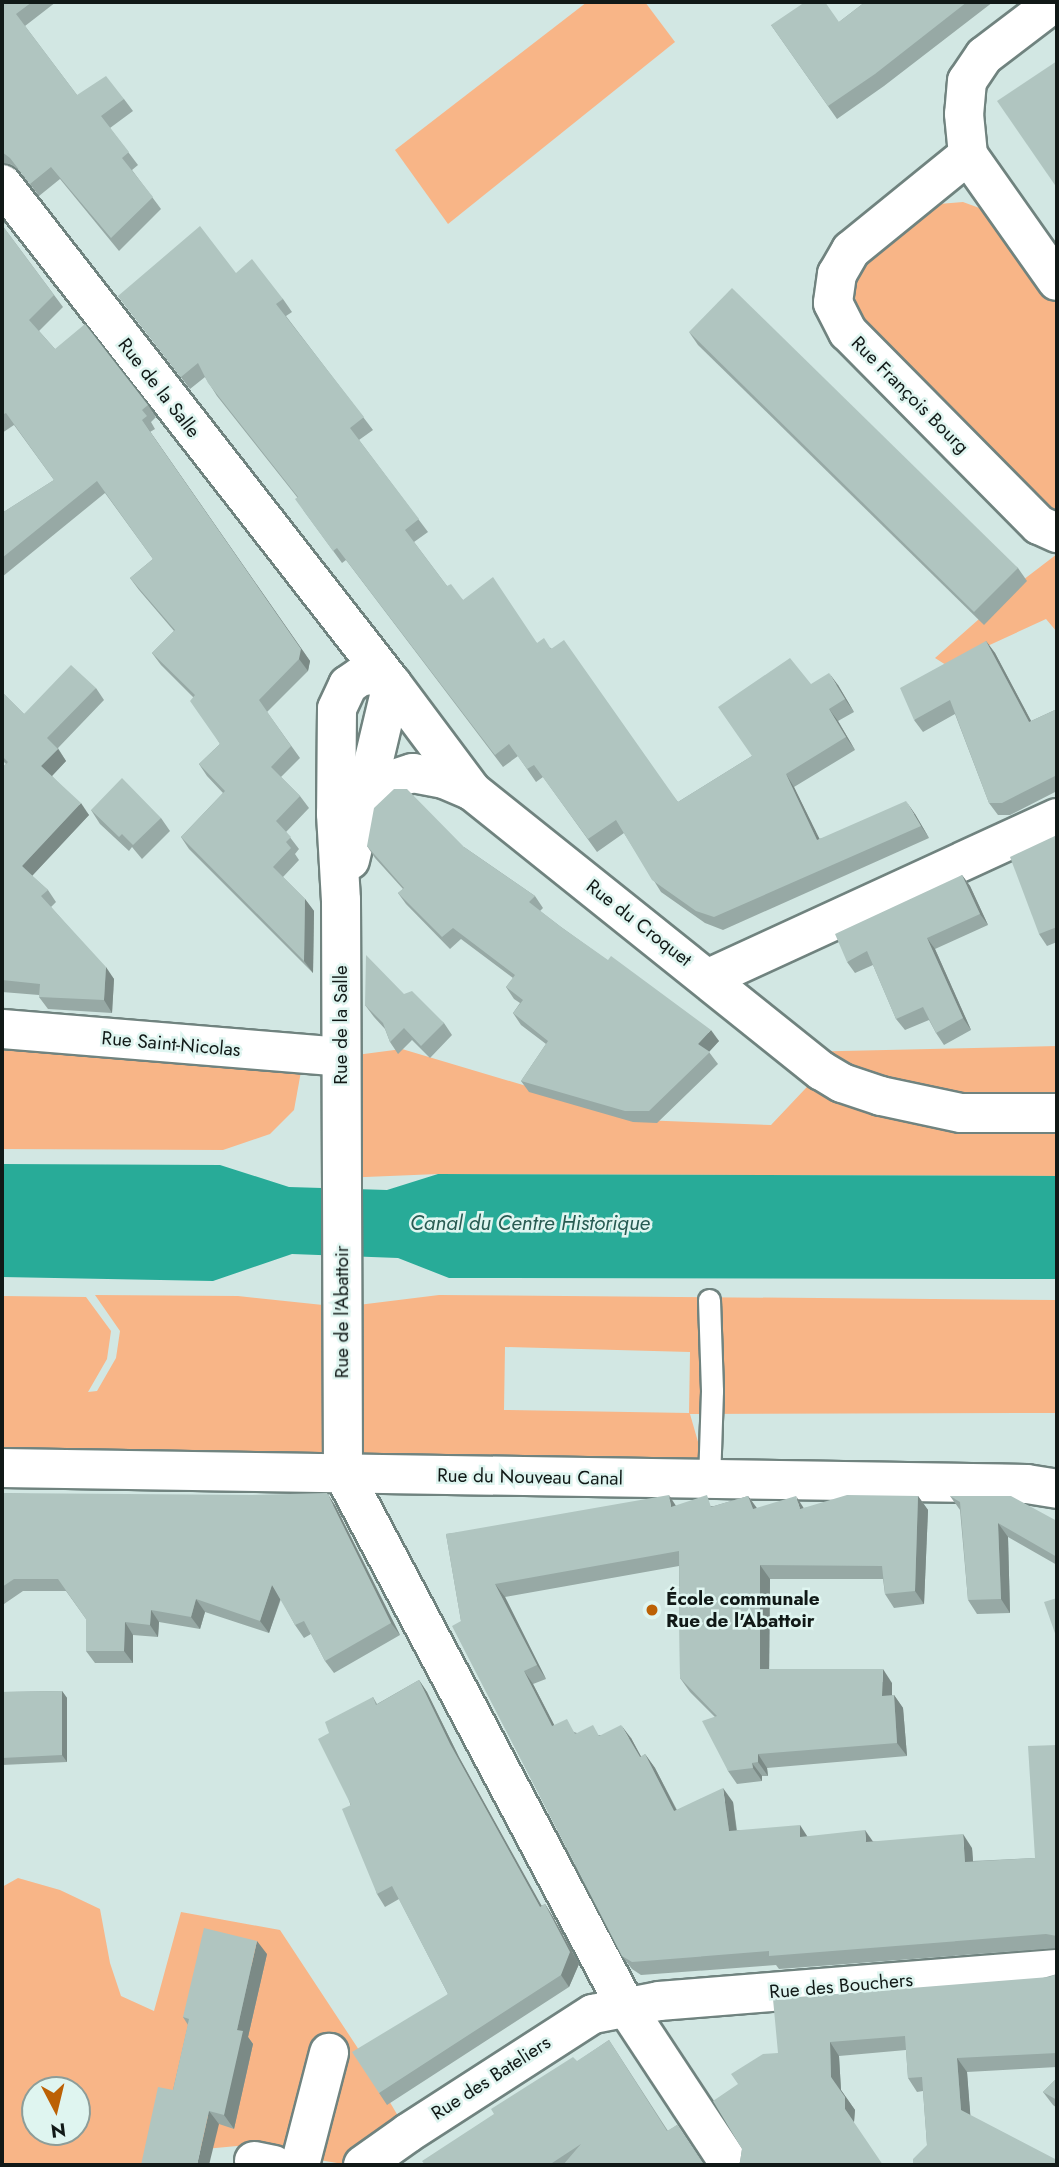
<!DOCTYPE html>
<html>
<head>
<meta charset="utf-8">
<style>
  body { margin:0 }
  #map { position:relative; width:1059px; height:2167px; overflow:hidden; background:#d2e7e3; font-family:Jost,sans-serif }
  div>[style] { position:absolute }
  .green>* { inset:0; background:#f8b587 }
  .water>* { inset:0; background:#28ab98 }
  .roads { filter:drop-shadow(2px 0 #70837f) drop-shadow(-2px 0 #70837f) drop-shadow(0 2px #70837f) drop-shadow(0 -2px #70837f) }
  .lane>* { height:21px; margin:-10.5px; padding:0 10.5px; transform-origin:10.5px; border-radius:10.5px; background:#fff }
  .street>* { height:38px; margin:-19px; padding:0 19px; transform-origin:19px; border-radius:19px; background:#fff }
  .wall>* { inset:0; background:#97a9a5 }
  .shaded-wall>* { inset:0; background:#7b8a86 }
  .building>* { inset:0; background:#b0c5c0 }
  .dots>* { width:19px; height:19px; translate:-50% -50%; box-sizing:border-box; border:4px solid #dff5f0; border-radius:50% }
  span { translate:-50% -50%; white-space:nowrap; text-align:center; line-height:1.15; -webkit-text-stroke:5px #dff5f0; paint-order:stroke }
  .street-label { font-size:19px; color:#111917 }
  .poi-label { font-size:19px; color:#111917; font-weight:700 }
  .left { translate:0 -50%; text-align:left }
  .water-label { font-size:21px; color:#285b52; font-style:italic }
  .frame { position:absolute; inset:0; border:4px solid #111917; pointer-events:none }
  .north { position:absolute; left:21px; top:2076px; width:70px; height:70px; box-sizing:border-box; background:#dff5f0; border:2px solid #8d9d99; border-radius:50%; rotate:173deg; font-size:19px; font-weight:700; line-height:28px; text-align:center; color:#111917 }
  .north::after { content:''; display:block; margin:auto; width:24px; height:32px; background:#bc6105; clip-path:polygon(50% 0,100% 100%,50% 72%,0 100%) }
</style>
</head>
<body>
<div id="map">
  <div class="green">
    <i style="clip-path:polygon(587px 2px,645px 2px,675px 42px,448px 224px,395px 150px)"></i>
    <i style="clip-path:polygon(963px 202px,993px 213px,1057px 303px,1057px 514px,1051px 512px,867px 326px,856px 304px,853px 283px,859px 269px,939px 204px)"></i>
    <i style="clip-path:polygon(1057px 554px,1057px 632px,1046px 619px,946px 665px,935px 658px,1023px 580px)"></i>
    <i style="clip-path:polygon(2px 1029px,304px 1055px,294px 1110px,270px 1134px,223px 1150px,2px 1149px)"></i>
    <i style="clip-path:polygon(1057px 1046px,1057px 1176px,438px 1174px,341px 1178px,341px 1057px,402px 1049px,640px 1120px,771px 1125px,822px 1071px,798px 1052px)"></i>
    <i style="clip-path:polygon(evenodd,95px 1295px,238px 1296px,342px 1307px,439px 1295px,1057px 1300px,1057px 1413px,690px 1414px,709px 1480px,2px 1468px,2px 1296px,86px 1297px,111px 1331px,107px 1359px,88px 1392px,97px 1391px,116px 1358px,120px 1331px,95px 1295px,505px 1347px,690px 1352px,689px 1413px,504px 1410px,505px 1347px)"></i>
    <i style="clip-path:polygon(evenodd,18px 1878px,60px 1890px,100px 1909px,110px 1963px,121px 1996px,154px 2011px,181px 1912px,280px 1930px,361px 2053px,408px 2133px,349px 2165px,237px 2146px,194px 2150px,181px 2165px,2px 2165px,2px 1887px,18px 1878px,35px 2090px,77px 2090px,77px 2132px,35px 2132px,35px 2090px)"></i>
  </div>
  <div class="water">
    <i style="clip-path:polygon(2px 1164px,220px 1165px,289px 1187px,387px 1190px,438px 1174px,1057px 1176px,1057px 1279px,449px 1278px,398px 1258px,292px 1254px,213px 1281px,2px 1277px)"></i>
  </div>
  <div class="roads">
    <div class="lane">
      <i style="left:709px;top:1300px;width:91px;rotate:88.1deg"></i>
      <i style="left:712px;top:1391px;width:89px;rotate:91.9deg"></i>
    </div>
    <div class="street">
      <i style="left:1055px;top:2px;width:89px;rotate:142.7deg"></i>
      <i style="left:984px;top:56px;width:30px;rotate:124deg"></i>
      <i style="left:967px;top:81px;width:33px;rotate:95deg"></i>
      <i style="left:964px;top:114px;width:41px;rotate:84.4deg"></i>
      <i style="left:968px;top:155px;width:154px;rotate:54.8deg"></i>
      <i style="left:968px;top:155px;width:151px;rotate:140.9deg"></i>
      <i style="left:851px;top:250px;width:28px;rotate:120deg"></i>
      <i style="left:837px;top:274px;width:29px;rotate:98deg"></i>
      <i style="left:833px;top:303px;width:33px;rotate:63deg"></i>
      <i style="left:848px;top:332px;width:272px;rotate:45.3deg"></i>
      <i style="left:1039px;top:525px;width:20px;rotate:24deg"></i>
      <i style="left:2px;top:184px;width:634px;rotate:52.05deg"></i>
      <i style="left:392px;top:684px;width:134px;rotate:53.2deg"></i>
      <i style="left:472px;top:791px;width:448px;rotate:38.7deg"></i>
      <i style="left:822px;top:1071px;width:23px;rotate:31deg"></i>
      <i style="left:842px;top:1083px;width:41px;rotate:18.4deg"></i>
      <i style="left:881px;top:1096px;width:82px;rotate:12deg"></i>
      <i style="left:961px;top:1113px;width:96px"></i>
      <i style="left:392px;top:684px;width:17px;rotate:-149deg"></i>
      <i style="left:377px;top:675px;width:16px;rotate:176deg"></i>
      <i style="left:361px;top:676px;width:16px;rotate:145deg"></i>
      <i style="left:348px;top:685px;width:26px;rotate:115deg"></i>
      <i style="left:337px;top:709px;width:105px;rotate:90.5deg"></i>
      <i style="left:336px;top:814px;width:86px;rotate:86.7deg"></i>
      <i style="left:341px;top:900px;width:573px;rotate:89.8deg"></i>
      <i style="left:343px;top:1473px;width:604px;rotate:62.08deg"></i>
      <i style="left:626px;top:2007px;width:189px;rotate:56.6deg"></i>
      <i style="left:366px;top:799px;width:31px;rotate:-37deg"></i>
      <i style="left:391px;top:780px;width:23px;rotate:-18deg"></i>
      <i style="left:413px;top:773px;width:32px;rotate:11deg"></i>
      <i style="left:444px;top:779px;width:30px;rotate:23deg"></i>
      <i style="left:350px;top:860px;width:181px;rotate:-76.6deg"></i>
      <i style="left:709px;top:978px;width:383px;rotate:-24.7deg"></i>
      <i style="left:2px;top:1029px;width:340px;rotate:4.7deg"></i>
      <i style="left:2px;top:1468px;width:1025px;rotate:0.89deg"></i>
      <i style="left:1027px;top:1484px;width:30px;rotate:9deg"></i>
      <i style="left:254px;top:2161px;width:20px;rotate:11deg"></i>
      <i style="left:300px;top:2165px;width:116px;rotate:-75.5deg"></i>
      <i style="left:363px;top:2165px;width:55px;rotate:-35.4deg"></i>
      <i style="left:408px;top:2133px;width:220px;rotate:-32.8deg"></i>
      <i style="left:593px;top:2014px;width:67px;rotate:-11.1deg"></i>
      <i style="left:659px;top:2001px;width:399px;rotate:-4.6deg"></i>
    </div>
  </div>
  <div class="wall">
    <i style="clip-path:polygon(2px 2px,56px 2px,25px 26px,77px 95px,124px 99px,133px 111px,110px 128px,138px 165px,132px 170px,161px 209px,119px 251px,60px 179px,39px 196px,19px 170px,11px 164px,2px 163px)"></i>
    <i style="clip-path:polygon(865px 2px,993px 2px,884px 86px,837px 119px,771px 25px,839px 22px)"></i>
    <i style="clip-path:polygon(2px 219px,5px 223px,2px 225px,63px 307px,39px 331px,55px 349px,148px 405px,156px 417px,151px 422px,155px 429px,150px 432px,310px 661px,308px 671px,267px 712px,300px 758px,281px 777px,300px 796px,309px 808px,286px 832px,299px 849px,295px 854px,299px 860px,283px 877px,305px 899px,314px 911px,313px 973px,189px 849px,181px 837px,223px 793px,207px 776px,199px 764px,220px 744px,193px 697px,161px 665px,152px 653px,174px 631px,139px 590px,130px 578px,153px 559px,105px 493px,2px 577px,2px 513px,54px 480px,14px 425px,2px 433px)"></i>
    <i style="clip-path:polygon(236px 273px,283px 299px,292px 312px,286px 316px,373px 430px,359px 440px,428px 532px,414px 542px,447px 586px,463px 600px,537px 643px,551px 648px,678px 802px,752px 756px,811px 684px,838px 685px,854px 712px,838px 721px,855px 750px,794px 787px,819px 839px,915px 814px,929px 838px,723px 930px,705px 923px,661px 892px,624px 833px,597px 852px,543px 777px,536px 782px,518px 756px,503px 767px,346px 560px,342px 563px,304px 511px,297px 497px,217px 396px,205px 377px,190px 389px,118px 296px)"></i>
    <i style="clip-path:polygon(689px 332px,1018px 568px,1027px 581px,984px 625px,698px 345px)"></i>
    <i style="clip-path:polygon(986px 641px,995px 653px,1031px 721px,1057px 709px,1057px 791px,1010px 815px,998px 815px,989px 803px,955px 714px,923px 732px,914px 720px)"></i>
    <i style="clip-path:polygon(96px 688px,104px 700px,58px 748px,66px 761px,52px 776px,89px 815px,32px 876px,48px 890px,56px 902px,51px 907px,114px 979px,112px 1013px,48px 1009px,39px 997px,39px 995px,2px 992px,2px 768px,6px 764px,2px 760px,2px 692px,24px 714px)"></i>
    <i style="clip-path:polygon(91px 810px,161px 818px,170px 831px,142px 859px,132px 847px,129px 851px,100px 824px)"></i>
    <i style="clip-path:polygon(1057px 835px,1057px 942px,1047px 946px,1039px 934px)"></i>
    <i style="clip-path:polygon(367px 846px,464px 847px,535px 896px,543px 908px,540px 911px,561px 927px,719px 1041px,709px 1052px,718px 1064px,657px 1123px,633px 1122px,529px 1092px,521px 1081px,546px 1044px,521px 1025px,513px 1013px,520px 1003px,514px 999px,506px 987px,513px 978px,461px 939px,450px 949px,406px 904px,398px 893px,403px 889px,375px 858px)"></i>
    <i style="clip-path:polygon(962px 875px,970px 886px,988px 925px,935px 949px,971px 1030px,944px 1045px,936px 1033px,929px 1020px,905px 1030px,896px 1019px,873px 965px,855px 973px,847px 962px)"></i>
    <i style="clip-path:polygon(404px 994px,444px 1023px,452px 1035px,430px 1058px,412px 1040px,398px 1054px,390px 1042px,385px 1029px,374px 1017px,365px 1005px)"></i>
    <i style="clip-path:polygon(2px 1493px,335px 1505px,400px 1635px,334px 1673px,325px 1661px,311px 1634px,304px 1638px,295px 1625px,281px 1599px,269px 1633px,205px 1612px,200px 1629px,159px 1622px,158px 1637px,133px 1635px,133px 1663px,95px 1663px,86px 1651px,86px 1619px,66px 1591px,23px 1591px,4px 1604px,2px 1604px)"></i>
    <i style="clip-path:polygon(748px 1496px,757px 1508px,804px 1508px,918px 1496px,928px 1510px,924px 1604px,894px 1608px,885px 1594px,883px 1579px,770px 1579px,769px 1669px,892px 1683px,892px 1695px,894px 1695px,903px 1708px,907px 1756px,767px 1768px,768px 1776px,762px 1776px,762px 1781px,737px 1784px,728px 1771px,715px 1717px,690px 1692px,680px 1678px,679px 1566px,505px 1597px,546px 1679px,533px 1684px,554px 1725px,577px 1733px,631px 1738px,641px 1757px,645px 1754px,655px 1768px,677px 1810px,733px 1802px,737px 1830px,808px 1837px,972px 1848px,973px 1861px,1035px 1858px,1057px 1745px,1057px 1948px,779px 1969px,776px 1965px,641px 1975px,632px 1969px,622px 1956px,461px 1621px,446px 1534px,676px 1506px,714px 1506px)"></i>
    <i style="clip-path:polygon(950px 1496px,1057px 1521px,1057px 1565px,1008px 1537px,1010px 1613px,977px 1614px,968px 1600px,960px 1510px)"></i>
    <i style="clip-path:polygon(419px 1680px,427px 1692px,459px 1757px,541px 1906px,545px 1904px,553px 1917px,579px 1964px,569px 1987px,387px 2105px,379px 2093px,448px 1994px,399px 1899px,385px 1907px,377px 1894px,329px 1733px,373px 1697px,377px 1704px)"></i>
    <i style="clip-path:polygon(62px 1691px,67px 1698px,67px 1762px,2px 1765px,2px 1692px)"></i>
    <i style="clip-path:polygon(267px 1954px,248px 2037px,253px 2044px,234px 2129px,219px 2124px,173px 2090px,188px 2025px,183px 2017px)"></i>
    <i style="clip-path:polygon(1057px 1974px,1057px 2067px,967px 2072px,970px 2114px,927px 2145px,923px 2091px,917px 2092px,908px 2078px,906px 2050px,839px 2056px,841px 2090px,855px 2110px,854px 2122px,740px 2162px,742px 2149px,738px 2084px,778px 2053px)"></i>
    <i style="clip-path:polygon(609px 2040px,668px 2131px,677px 2125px,704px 2165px,425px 2165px)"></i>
    <i style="clip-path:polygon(1057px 2078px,1057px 2108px,1053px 2105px,1043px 2092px)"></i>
  </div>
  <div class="shaded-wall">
    <i style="clip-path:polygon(142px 420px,310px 661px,308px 671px,299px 659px)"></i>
    <i style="clip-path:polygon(986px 641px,995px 653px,1038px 734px,1029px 722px)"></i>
    <i style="clip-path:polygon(829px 673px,838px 685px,854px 712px,845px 699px)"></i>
    <i style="clip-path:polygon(829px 709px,838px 721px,855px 750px,846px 737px)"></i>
    <i style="clip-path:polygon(58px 749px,66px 761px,50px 778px,41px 766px)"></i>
    <i style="clip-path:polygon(786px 774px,794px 787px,826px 852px,817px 840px)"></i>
    <i style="clip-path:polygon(906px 801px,915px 814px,929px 838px,921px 826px)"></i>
    <i style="clip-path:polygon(81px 803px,89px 815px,30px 878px,22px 866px)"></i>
    <i style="clip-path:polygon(962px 875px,970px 886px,988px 925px,980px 914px)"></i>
    <i style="clip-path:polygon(305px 899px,314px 911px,313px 973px,304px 961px)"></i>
    <i style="clip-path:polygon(927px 938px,935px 949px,971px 1030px,963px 1018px)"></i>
    <i style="clip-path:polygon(106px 967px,114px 979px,112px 1013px,104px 1000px)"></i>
    <i style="clip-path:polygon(711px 1030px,719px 1041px,706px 1055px,698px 1044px)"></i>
    <i style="clip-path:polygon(327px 1493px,335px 1505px,400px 1635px,391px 1623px)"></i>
    <i style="clip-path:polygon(669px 1495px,678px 1509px,671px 1507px)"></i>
    <i style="clip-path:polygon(748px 1496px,758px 1510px,753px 1509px)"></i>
    <i style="clip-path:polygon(796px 1496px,805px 1510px,800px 1509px)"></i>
    <i style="clip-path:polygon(918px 1496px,928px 1510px,924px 1604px,915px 1591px)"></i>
    <i style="clip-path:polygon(998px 1523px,1008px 1537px,1010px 1613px,1001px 1599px)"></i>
    <i style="clip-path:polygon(760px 1565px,770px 1579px,769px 1683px,760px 1669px)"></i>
    <i style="clip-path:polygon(495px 1584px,505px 1597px,546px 1679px,537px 1665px)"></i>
    <i style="clip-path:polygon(272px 1585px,281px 1597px,269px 1633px,260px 1621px)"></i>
    <i style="clip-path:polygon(196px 1599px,205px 1612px,200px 1629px,191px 1617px)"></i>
    <i style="clip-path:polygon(151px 1610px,159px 1622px,158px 1637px,150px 1625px)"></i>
    <i style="clip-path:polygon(125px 1622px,133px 1635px,133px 1663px,124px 1651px)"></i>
    <i style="clip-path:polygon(883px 1669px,892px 1683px,892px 1710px,882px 1696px)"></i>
    <i style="clip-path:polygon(524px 1671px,533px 1684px,562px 1740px,552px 1726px)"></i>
    <i style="clip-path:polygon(419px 1680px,427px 1692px,459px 1757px,549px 1919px,540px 1907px,450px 1744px)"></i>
    <i style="clip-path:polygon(62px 1691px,67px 1698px,67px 1762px,62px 1755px)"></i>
    <i style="clip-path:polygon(894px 1695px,903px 1708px,907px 1756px,897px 1743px)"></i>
    <i style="clip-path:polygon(621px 1725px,631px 1738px,649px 1771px,640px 1757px)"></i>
    <i style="clip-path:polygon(645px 1754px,655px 1768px,684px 1825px,674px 1811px)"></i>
    <i style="clip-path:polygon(758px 1754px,767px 1768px,768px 1776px,758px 1762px)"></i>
    <i style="clip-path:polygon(752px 1763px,762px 1776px,762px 1781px,753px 1768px)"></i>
    <i style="clip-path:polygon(723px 1788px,733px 1802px,738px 1844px,729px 1831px)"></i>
    <i style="clip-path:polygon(800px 1825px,809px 1839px,800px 1837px)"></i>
    <i style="clip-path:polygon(865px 1830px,874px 1843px,866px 1842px)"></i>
    <i style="clip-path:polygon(963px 1834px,972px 1848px,974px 1875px,965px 1862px)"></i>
    <i style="clip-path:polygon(545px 1904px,553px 1917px,579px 1964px,569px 1987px,561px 1975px)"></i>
    <i style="clip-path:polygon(257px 1941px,267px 1954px,248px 2037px,253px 2044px,234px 2129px,224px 2115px,237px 2030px)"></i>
    <i style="clip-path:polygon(830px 2042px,839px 2056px,841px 2090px,855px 2110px,854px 2122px,845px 2109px,831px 2077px)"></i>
    <i style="clip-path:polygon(957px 2058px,967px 2072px,971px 2123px,961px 2110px)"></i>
    <i style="clip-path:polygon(209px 2111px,219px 2124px,209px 2165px,197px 2165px)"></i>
  </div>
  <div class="building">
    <i style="clip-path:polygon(2px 2px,32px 2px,16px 14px,77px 95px,106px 76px,124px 99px,101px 116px,129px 152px,122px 158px,153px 197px,111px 238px,51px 167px,30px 184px,10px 158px,2px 152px)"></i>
    <i style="clip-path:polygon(805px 2px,825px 2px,839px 22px,865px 2px,967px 2px,875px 74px,828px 106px,771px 25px)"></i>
    <i style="clip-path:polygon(1057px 61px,1057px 188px,997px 101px)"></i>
    <i style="clip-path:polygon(2px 225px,54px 295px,29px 320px,55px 349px,85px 324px,148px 405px,142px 410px,147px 416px,142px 420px,301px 649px,299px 659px,259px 700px,291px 746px,271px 767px,300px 796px,276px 821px,291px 837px,286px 842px,291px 848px,273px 867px,305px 899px,304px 961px,181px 837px,225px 791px,199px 764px,220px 744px,190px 701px,195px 695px,152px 653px,175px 630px,130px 578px,153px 559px,97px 481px,2px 558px,2px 513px,54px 480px,6px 413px,2px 415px)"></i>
    <i style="clip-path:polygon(200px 226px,236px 273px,252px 259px,283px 299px,276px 304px,364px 417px,350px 428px,419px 519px,405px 530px,447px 586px,451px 584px,463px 600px,493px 577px,537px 643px,544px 638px,551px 649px,564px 640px,678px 802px,752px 756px,718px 707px,790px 658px,811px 684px,829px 673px,845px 699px,829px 709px,846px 737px,786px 774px,817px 840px,906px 801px,921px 826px,714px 917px,696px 911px,652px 880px,616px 820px,588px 839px,534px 765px,527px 769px,509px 744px,495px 755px,337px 548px,333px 551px,295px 499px,298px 497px,208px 383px,198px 363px,181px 377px,118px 296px)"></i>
    <i style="clip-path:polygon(732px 288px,1018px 568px,974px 612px,689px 332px)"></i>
    <i style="clip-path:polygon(986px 641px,1029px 722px,1057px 709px,1057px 775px,1002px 803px,989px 803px,950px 700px,914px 720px,900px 688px)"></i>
    <i style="clip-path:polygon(71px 665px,96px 688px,47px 738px,58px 749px,41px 766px,81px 803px,22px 866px,48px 890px,41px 896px,106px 967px,104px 1000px,39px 997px,40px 984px,2px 980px,2px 768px,8px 762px,2px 756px,2px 692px,24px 714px)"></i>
    <i style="clip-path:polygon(122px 778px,161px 818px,133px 845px,122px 834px,119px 837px,91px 810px)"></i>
    <i style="clip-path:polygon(394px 789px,407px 789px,464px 847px,535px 896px,529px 902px,561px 927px,608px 960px,611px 956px,711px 1030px,698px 1044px,710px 1052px,649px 1111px,625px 1111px,521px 1081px,548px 1041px,513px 1013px,523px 1000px,506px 987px,515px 975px,453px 928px,442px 937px,398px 893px,404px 888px,367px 846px,374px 808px)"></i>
    <i style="clip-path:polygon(1057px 835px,1057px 927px,1039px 934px,1010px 857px)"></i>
    <i style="clip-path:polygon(962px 875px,980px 914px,927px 938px,963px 1018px,936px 1033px,923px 1007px,896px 1019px,867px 951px,847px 962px,835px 934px)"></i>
    <i style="clip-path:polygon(366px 955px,404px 994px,412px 991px,444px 1023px,421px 1046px,404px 1028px,390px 1042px,383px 1023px,365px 1005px)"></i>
    <i style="clip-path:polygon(2px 1493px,252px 1495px,327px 1493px,391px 1623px,325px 1661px,304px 1621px,295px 1625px,272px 1585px,260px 1621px,196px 1599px,191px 1617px,151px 1610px,150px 1625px,125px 1622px,124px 1651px,86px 1651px,86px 1619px,58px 1579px,14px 1579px,2px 1587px)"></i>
    <i style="clip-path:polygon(669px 1495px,671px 1507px,707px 1495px,711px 1507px,748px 1496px,753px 1509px,796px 1496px,800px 1509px,847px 1495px,918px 1496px,915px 1591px,885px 1594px,882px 1566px,760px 1565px,760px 1669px,883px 1669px,882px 1696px,894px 1695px,897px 1743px,758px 1754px,758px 1762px,752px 1763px,753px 1768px,728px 1771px,702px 1721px,717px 1716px,680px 1678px,679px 1551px,495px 1584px,537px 1665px,524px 1671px,552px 1726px,567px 1719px,575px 1734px,593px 1725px,599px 1736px,621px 1725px,640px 1757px,645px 1754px,674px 1811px,723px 1788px,729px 1831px,800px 1825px,800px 1837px,865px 1830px,866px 1842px,963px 1834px,965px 1862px,1035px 1858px,1028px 1746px,1057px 1745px,1057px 1936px,1046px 1934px,769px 1956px,769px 1951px,632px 1962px,622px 1956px,452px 1626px,461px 1621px,446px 1534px)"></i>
    <i style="clip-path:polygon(950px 1496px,1011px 1496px,1057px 1521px,1057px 1557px,998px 1523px,1001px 1599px,968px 1600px,960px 1502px)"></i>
    <i style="clip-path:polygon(1057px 1598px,1057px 1639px,1044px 1602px)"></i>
    <i style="clip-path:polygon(419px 1680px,450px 1744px,540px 1907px,545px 1904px,570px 1952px,561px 1975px,379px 2093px,352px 2052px,448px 1994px,392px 1886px,377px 1894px,342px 1809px,351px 1805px,318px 1739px,329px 1733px,325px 1722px,373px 1697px,376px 1705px)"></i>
    <i style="clip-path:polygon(62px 1691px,62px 1755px,2px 1758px,2px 1692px)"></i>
    <i style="clip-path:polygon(204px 1928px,257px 1941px,237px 2030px,243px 2031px,224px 2115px,209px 2111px,197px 2165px,141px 2165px,158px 2087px,173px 2090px,189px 2019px,183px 2017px)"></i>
    <i style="clip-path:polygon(1057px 1974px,1057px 2053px,957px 2058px,961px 2110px,1057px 2160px,1057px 2165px,913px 2165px,913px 2159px,927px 2145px,922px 2077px,908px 2078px,905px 2036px,830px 2042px,831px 2077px,845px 2097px,845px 2109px,883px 2165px,737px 2165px,740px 2162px,742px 2149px,713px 2101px,738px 2084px,731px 2074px,763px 2054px,778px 2053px,773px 1999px,1049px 1977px)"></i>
    <i style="clip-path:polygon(609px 2040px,667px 2131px,677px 2125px,704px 2165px,563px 2165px,581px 2144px,549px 2165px,425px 2165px,422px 2161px,494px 2114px,491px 2109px,573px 2057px,577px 2061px)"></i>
    <i style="clip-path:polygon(1057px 2078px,1057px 2100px,1043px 2092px)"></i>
  </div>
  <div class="dots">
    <i style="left:652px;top:1610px;background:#bc6105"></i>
  </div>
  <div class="street-label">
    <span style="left:159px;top:388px;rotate:52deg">Rue de la Salle</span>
    <span style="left:910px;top:395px;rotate:45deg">Rue François Bourg</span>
    <span style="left:639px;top:923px;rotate:38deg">Rue du Croquet</span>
    <span style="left:341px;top:1025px;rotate:-90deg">Rue de la Salle</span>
    <span style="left:171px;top:1044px;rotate:5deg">Rue Saint-Nicolas</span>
    <span style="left:342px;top:1312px;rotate:-90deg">Rue de l'Abattoir</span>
    <span style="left:530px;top:1477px;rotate:1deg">Rue du Nouveau Canal</span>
    <span style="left:841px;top:1986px;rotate:-5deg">Rue des Bouchers</span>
    <span style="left:491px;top:2078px;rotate:-33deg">Rue des Bateliers</span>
  </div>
  <div class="poi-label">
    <span class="left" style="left:666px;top:1610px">École communale<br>Rue de l'Abattoir</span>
  </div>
  <div class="water-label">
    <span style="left:530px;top:1223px">Canal du Centre Historique</span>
  </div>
  <div class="frame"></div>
  <div class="north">N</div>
</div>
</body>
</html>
